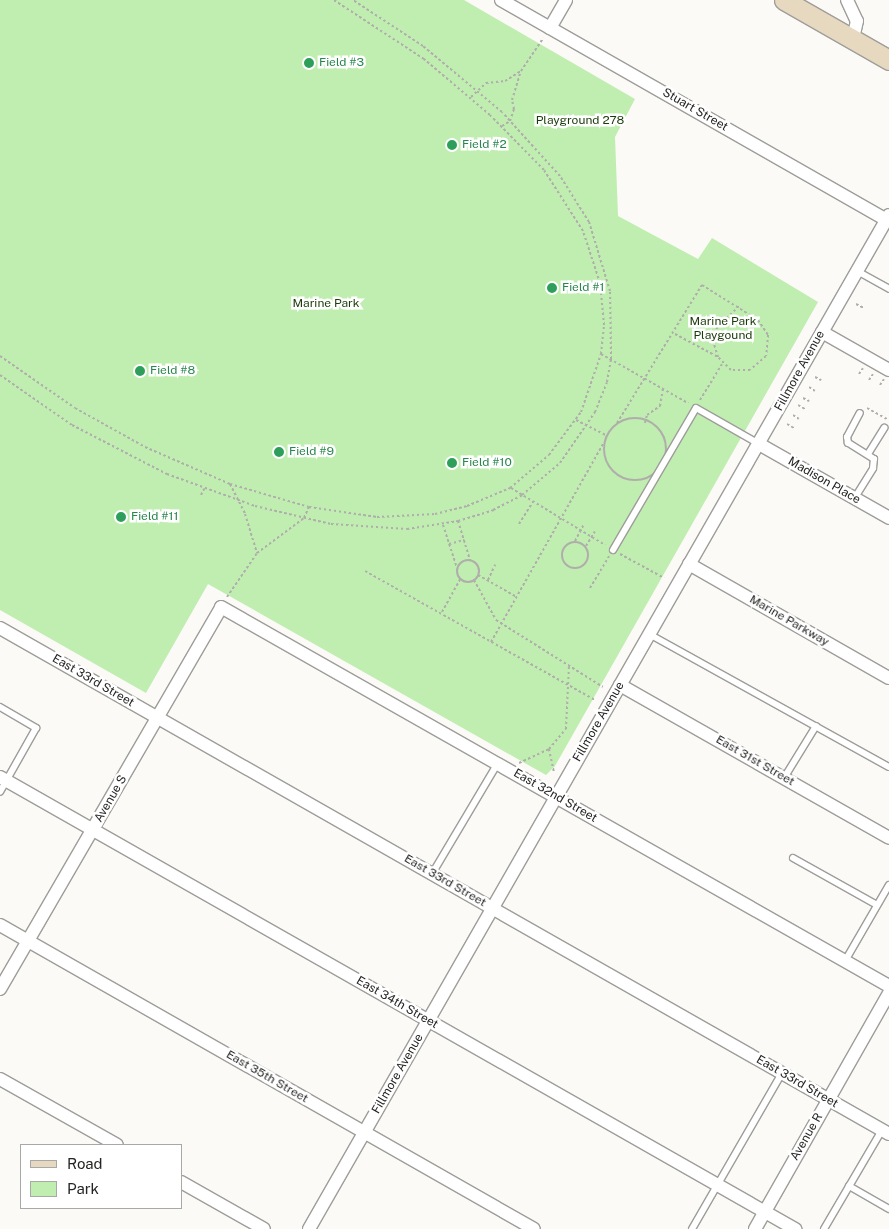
<!DOCTYPE html>
<html>
<head>
<meta charset="utf-8">
<style>
  body { margin:0 }
  #map { position:relative; width:889px; height:1229px; overflow:hidden; background:#fbfaf6; font-family:"Public Sans",sans-serif }
  div>[style] { position:absolute }
  .green>* { inset:0; background:#c0edb0 }
  .path>* { height:2px; margin-top:-1px; transform-origin:0; background:repeating-linear-gradient(90deg,#afaeab 0 2.5px,transparent 0 5px) }
  .path>.ring { margin:-1px; padding:0; box-sizing:content-box; background:none; border:2px solid #afaeab; border-radius:50% }
  .roads { filter:drop-shadow(1px 0 #9e9d9a) drop-shadow(-1px 0 #9e9d9a) drop-shadow(0 1px #9e9d9a) drop-shadow(0 -1px #9e9d9a) }
  .service>* { height:6px; margin:-3px; padding:0 3px; transform-origin:3px; border-radius:3px; background:#fff }
  .minor>* { height:12px; margin:-6px; padding:0 6px; transform-origin:6px; border-radius:6px; background:#fff }
  .secondary>* { height:19px; margin:-9.5px; padding:0 9.5px; transform-origin:9.5px; border-radius:9.5px; background:#e7d9c0 }
  .dots>* { width:14px; height:14px; translate:-50% -50%; box-sizing:border-box; border:2px solid #fff; border-radius:50% }
  span { translate:-50% -50%; white-space:nowrap; text-align:center; line-height:1.15; -webkit-text-stroke:5px #fff; paint-order:stroke }
  .leisure-label { font-size:12px; color:#27864d }
  .left { translate:0 -50%; text-align:left }
  .street-label { font-size:12px; color:#252523 }
  .park-label { font-size:12px; color:#1a3b0a }
  .legend { position:absolute; left:20px; top:1144px; width:162px; height:65px; box-sizing:border-box; background:#fff; border:1px solid #a8a8a7; margin:0; padding:6px 9px; list-style:none; font-size:15px; color:#252523 }
  .legend li { display:flex; align-items:center; gap:10px; height:25px }
  .legend b { width:25px; border:1px solid #a8a8a7 }
</style>
</head>
<body>
<div id="map">
  <div class="green">
    <i style="clip-path:polygon(0 0,464px 0,635px 99px,615px 137px,618px 216px,698px 259px,712px 238px,818px 302px,555px 766px,546px 775px,208px 584px,146px 693px,0 610px)"></i>
  </div>
  <div class="path">
    <i style="left:471px;top:97px;width:21px;rotate:-43deg"></i>
    <i style="left:486px;top:83px;width:19px;rotate:-6deg"></i>
    <i style="left:505px;top:81px;width:19px;rotate:-32deg"></i>
    <i style="left:502px;top:126px;width:9px;rotate:-32deg"></i>
    <i style="left:510px;top:121px;width:13px;rotate:-72deg"></i>
    <i style="left:514px;top:109px;width:9px;rotate:-103deg"></i>
    <i style="left:512px;top:100px;width:30px;rotate:-73deg"></i>
    <i style="left:521px;top:71px;width:40px;rotate:-56deg"></i>
    <i style="left:856px;top:304px;width:9px;rotate:27deg"></i>
    <i style="left:675px;top:334px;width:49px;rotate:28.1deg"></i>
    <i style="left:718px;top:357px;width:14px;rotate:-107deg"></i>
    <i style="left:714px;top:344px;width:15px;rotate:-82deg"></i>
    <i style="left:716px;top:329px;width:33px;rotate:-45deg"></i>
    <i style="left:601px;top:354px;width:100px;rotate:29.4deg"></i>
    <i style="left:0;top:356px;width:91px;rotate:34.7deg"></i>
    <i style="left:75px;top:408px;width:80px;rotate:29.1deg"></i>
    <i style="left:145px;top:447px;width:93px;rotate:23.5deg"></i>
    <i style="left:230px;top:484px;width:82px;rotate:16.2deg"></i>
    <i style="left:309px;top:507px;width:69px;rotate:8.4deg"></i>
    <i style="left:377px;top:517px;width:58px;rotate:-3deg"></i>
    <i style="left:435px;top:514px;width:33px;rotate:-14deg"></i>
    <i style="left:467px;top:506px;width:47px;rotate:-22.7deg"></i>
    <i style="left:510px;top:488px;width:51px;rotate:-40.2deg"></i>
    <i style="left:549px;top:455px;width:54px;rotate:-53.3deg"></i>
    <i style="left:581px;top:412px;width:61px;rotate:-71deg"></i>
    <i style="left:601px;top:354px;width:29px;rotate:-84deg"></i>
    <i style="left:604px;top:325px;width:42px;rotate:-95.4deg"></i>
    <i style="left:600px;top:283px;width:55px;rotate:-108.1deg"></i>
    <i style="left:583px;top:231px;width:72px;rotate:-122.6deg"></i>
    <i style="left:544px;top:170px;width:77px;rotate:-134.5deg"></i>
    <i style="left:490px;top:115px;width:87px;rotate:-139.7deg"></i>
    <i style="left:424px;top:59px;width:108px;rotate:-146.8deg"></i>
    <i style="left:859px;top:374px;width:7px;rotate:-56deg"></i>
    <i style="left:0;top:375px;width:88px;rotate:34.8deg"></i>
    <i style="left:72px;top:425px;width:107px;rotate:27.3deg"></i>
    <i style="left:167px;top:474px;width:94px;rotate:20deg"></i>
    <i style="left:255px;top:506px;width:78px;rotate:13.3deg"></i>
    <i style="left:331px;top:524px;width:76px;rotate:3.8deg"></i>
    <i style="left:407px;top:529px;width:52px;rotate:-8.9deg"></i>
    <i style="left:458px;top:521px;width:37px;rotate:-17deg"></i>
    <i style="left:493px;top:510px;width:33px;rotate:-27deg"></i>
    <i style="left:522px;top:495px;width:50px;rotate:-40.1deg"></i>
    <i style="left:560px;top:463px;width:62px;rotate:-55.5deg"></i>
    <i style="left:595px;top:412px;width:32px;rotate:-68deg"></i>
    <i style="left:607px;top:382px;width:23px;rotate:-80deg"></i>
    <i style="left:611px;top:359px;width:68px;rotate:-90.8deg"></i>
    <i style="left:610px;top:291px;width:72px;rotate:-106.9deg"></i>
    <i style="left:589px;top:222px;width:54px;rotate:-122.2deg"></i>
    <i style="left:560px;top:176px;width:86px;rotate:-132.2deg"></i>
    <i style="left:502px;top:112px;width:103px;rotate:-140.1deg"></i>
    <i style="left:423px;top:46px;width:84px;rotate:-146.7deg"></i>
    <i style="left:815px;top:377px;width:7px;rotate:27deg"></i>
    <i style="left:869px;top:380px;width:7px;rotate:-56deg"></i>
    <i style="left:880px;top:385px;width:7px;rotate:-56deg"></i>
    <i style="left:809px;top:387px;width:7px;rotate:34deg"></i>
    <i style="left:803px;top:398px;width:7px;rotate:27deg"></i>
    <i style="left:700px;top:400px;width:42px;rotate:-58.6deg"></i>
    <i style="left:798px;top:405px;width:8px;rotate:30deg"></i>
    <i style="left:867px;top:408px;width:25px;rotate:29deg"></i>
    <i style="left:793px;top:415px;width:7px;rotate:34deg"></i>
    <i class="ring" style="left:604px;top:418px;width:60px;height:60px"></i>
    <i style="left:576px;top:420px;width:33px;rotate:27deg"></i>
    <i style="left:617px;top:423px;width:162px;rotate:-58.4deg"></i>
    <i style="left:702px;top:285px;width:66px;rotate:32deg"></i>
    <i style="left:758px;top:320px;width:18px;rotate:56deg"></i>
    <i style="left:768px;top:335px;width:21px;rotate:95deg"></i>
    <i style="left:766px;top:356px;width:21px;rotate:139deg"></i>
    <i style="left:750px;top:370px;width:19px;rotate:180deg"></i>
    <i style="left:731px;top:370px;width:18px;rotate:-135deg"></i>
    <i style="left:645px;top:423px;width:8px;rotate:-76deg"></i>
    <i style="left:647px;top:415px;width:16px;rotate:-35deg"></i>
    <i style="left:660px;top:406px;width:17px;rotate:-80deg"></i>
    <i style="left:787px;top:424px;width:8px;rotate:30deg"></i>
    <i style="left:230px;top:484px;width:34px;rotate:63deg"></i>
    <i style="left:245px;top:514px;width:41px;rotate:72.9deg"></i>
    <i style="left:511px;top:488px;width:110px;rotate:31.2deg"></i>
    <i style="left:201px;top:495px;width:7px;rotate:-63deg"></i>
    <i style="left:458px;top:521px;width:41px;rotate:72.9deg"></i>
    <i style="left:519px;top:524px;width:26px;rotate:-58deg"></i>
    <i style="left:443px;top:525px;width:45px;rotate:72deg"></i>
    <i style="left:575px;top:541px;width:19px;rotate:-62deg"></i>
    <i class="ring" style="left:562px;top:542px;width:24px;height:24px"></i>
    <i style="left:449px;top:544px;width:16px;rotate:-15deg"></i>
    <i style="left:586px;top:546px;width:17px;rotate:-59deg"></i>
    <i style="left:620px;top:554px;width:50px;rotate:28.6deg"></i>
    <i class="ring" style="left:457px;top:560px;width:20px;height:20px"></i>
    <i style="left:365px;top:571px;width:264px;rotate:29.3deg"></i>
    <i style="left:478px;top:575px;width:43px;rotate:29.6deg"></i>
    <i style="left:474px;top:580px;width:46px;rotate:61.2deg"></i>
    <i style="left:496px;top:620px;width:126px;rotate:32.1deg"></i>
    <i style="left:488px;top:580px;width:17px;rotate:-65deg"></i>
    <i style="left:590px;top:588px;width:37px;rotate:-59deg"></i>
    <i style="left:227px;top:597px;width:53px;rotate:-55.7deg"></i>
    <i style="left:257px;top:553px;width:59px;rotate:-36.7deg"></i>
    <i style="left:304px;top:518px;width:12px;rotate:-66deg"></i>
    <i style="left:442px;top:612px;width:38px;rotate:-61deg"></i>
    <i style="left:491px;top:642px;width:230px;rotate:-60.5deg"></i>
    <i style="left:549px;top:749px;width:24px;rotate:78deg"></i>
    <i style="left:519px;top:763px;width:33px;rotate:-25deg"></i>
    <i style="left:549px;top:749px;width:26px;rotate:-50deg"></i>
    <i style="left:566px;top:729px;width:63px;rotate:-87.3deg"></i>
  </div>
  <div class="roads">
    <div class="service">
      <i style="left:857px;top:271px;width:37px;rotate:29deg"></i>
      <i style="left:868px;top:454px;width:31px;rotate:-58deg"></i>
      <i style="left:854px;top:499px;width:36px;rotate:-58deg"></i>
      <i style="left:873px;top:468px;width:9px;rotate:-84deg"></i>
      <i style="left:874px;top:459px;width:31px;rotate:-148deg"></i>
      <i style="left:848px;top:443px;width:6px;rotate:-99deg"></i>
      <i style="left:847px;top:437px;width:27px;rotate:-62deg"></i>
      <i style="left:613px;top:550px;width:164px;rotate:-59.7deg"></i>
      <i style="left:696px;top:408px;width:73px;rotate:29.7deg"></i>
      <i style="left:649px;top:634px;width:274px;rotate:29deg"></i>
      <i style="left:0;top:707px;width:42px;rotate:30.3deg"></i>
      <i style="left:36px;top:728px;width:73px;rotate:119.4deg"></i>
      <i style="left:784px;top:778px;width:61px;rotate:-58.4deg"></i>
      <i style="left:793px;top:858px;width:96px;rotate:29.2deg"></i>
      <i style="left:432px;top:874px;width:129px;rotate:-59.3deg"></i>
      <i style="left:845px;top:961px;width:88px;rotate:-59.9deg"></i>
      <i style="left:849px;top:1186px;width:46px;rotate:29.9deg"></i>
      <i style="left:692px;top:1229px;width:180px;rotate:-60deg"></i>
      <i style="left:824px;top:1229px;width:115px;rotate:-59.6deg"></i>
    </div>
    <div class="minor">
      <i style="left:501px;top:0;width:447px;rotate:29.7deg"></i>
      <i style="left:847px;top:0;width:23px;rotate:65deg"></i>
      <i style="left:857px;top:21px;width:18px;rotate:103deg"></i>
      <i style="left:550px;top:28px;width:32px;rotate:-60deg"></i>
      <i style="left:822px;top:332px;width:77px;rotate:29.6deg"></i>
      <i style="left:759px;top:444px;width:150px;rotate:29.6deg"></i>
      <i style="left:689px;top:564px;width:230px;rotate:29.7deg"></i>
      <i style="left:0;top:628px;width:1023px;rotate:29.65deg"></i>
      <i style="left:620px;top:685px;width:309px;rotate:29.6deg"></i>
      <i style="left:0;top:777px;width:915px;rotate:29.62deg"></i>
      <i style="left:0;top:925px;width:614px;rotate:29.65deg"></i>
      <i style="left:0;top:989px;width:441px;rotate:-59.9deg"></i>
      <i style="left:221px;top:607px;width:768px;rotate:29.57deg"></i>
      <i style="left:0;top:1079px;width:134px;rotate:29.4deg"></i>
      <i style="left:181px;top:1182px;width:95px;rotate:29.5deg"></i>
      <i style="left:309px;top:1229px;width:1168px;rotate:-60.23deg"></i>
      <i style="left:755px;top:1229px;width:271px;rotate:-60.4deg"></i>
    </div>
    <div class="secondary">
      <i style="left:784px;top:0;width:121px;rotate:29.7deg"></i>
    </div>
  </div>
  <div class="dots">
    <i style="left:309px;top:63px;background:#2e9e5b"></i>
    <i style="left:452px;top:145px;background:#2e9e5b"></i>
    <i style="left:552px;top:288px;background:#2e9e5b"></i>
    <i style="left:140px;top:371px;background:#2e9e5b"></i>
    <i style="left:279px;top:452px;background:#2e9e5b"></i>
    <i style="left:452px;top:463px;background:#2e9e5b"></i>
    <i style="left:121px;top:517px;background:#2e9e5b"></i>
  </div>
  <div class="leisure-label">
    <span class="left" style="left:319px;top:63px">Field #3</span>
    <span class="left" style="left:462px;top:145px">Field #2</span>
    <span class="left" style="left:562px;top:288px">Field #1</span>
    <span class="left" style="left:150px;top:371px">Field #8</span>
    <span class="left" style="left:289px;top:452px">Field #9</span>
    <span class="left" style="left:462px;top:463px">Field #10</span>
    <span class="left" style="left:131px;top:517px">Field #11</span>
  </div>
  <div class="street-label">
    <span style="left:695px;top:110px;rotate:30deg">Stuart Street</span>
    <span style="left:800px;top:371px;rotate:-61deg">Fillmore Avenue</span>
    <span style="left:824px;top:481px;rotate:30deg">Madison Place</span>
    <span style="left:789px;top:621px;rotate:30deg">Marine Parkway</span>
    <span style="left:93px;top:681px;rotate:30deg">East 33rd Street</span>
    <span style="left:599px;top:722px;rotate:-60deg">Fillmore Avenue</span>
    <span style="left:755px;top:761px;rotate:30deg">East 31st Street</span>
    <span style="left:555px;top:796px;rotate:30deg">East 32nd Street</span>
    <span style="left:111px;top:799px;rotate:-60deg">Avenue S</span>
    <span style="left:445px;top:881px;rotate:30deg">East 33rd Street</span>
    <span style="left:397px;top:1003px;rotate:30deg">East 34th Street</span>
    <span style="left:398px;top:1074px;rotate:-60deg">Fillmore Avenue</span>
    <span style="left:267px;top:1077px;rotate:30deg">East 35th Street</span>
    <span style="left:797px;top:1082px;rotate:30deg">East 33rd Street</span>
    <span style="left:807px;top:1137px;rotate:-60deg">Avenue R</span>
  </div>
  <div class="park-label">
    <span style="left:580px;top:121px">Playground 278</span>
    <span style="left:326px;top:304px">Marine Park</span>
    <span style="left:723px;top:329px">Marine Park<br>Playgound</span>
  </div>
  <ul class="legend">
  <li><b style="height:6px;background:#e7d9c0"></b>Road</li>
  <li><b style="height:14px;background:#c0edb0"></b>Park</li>
  </ul>
</div>
</body>
</html>
